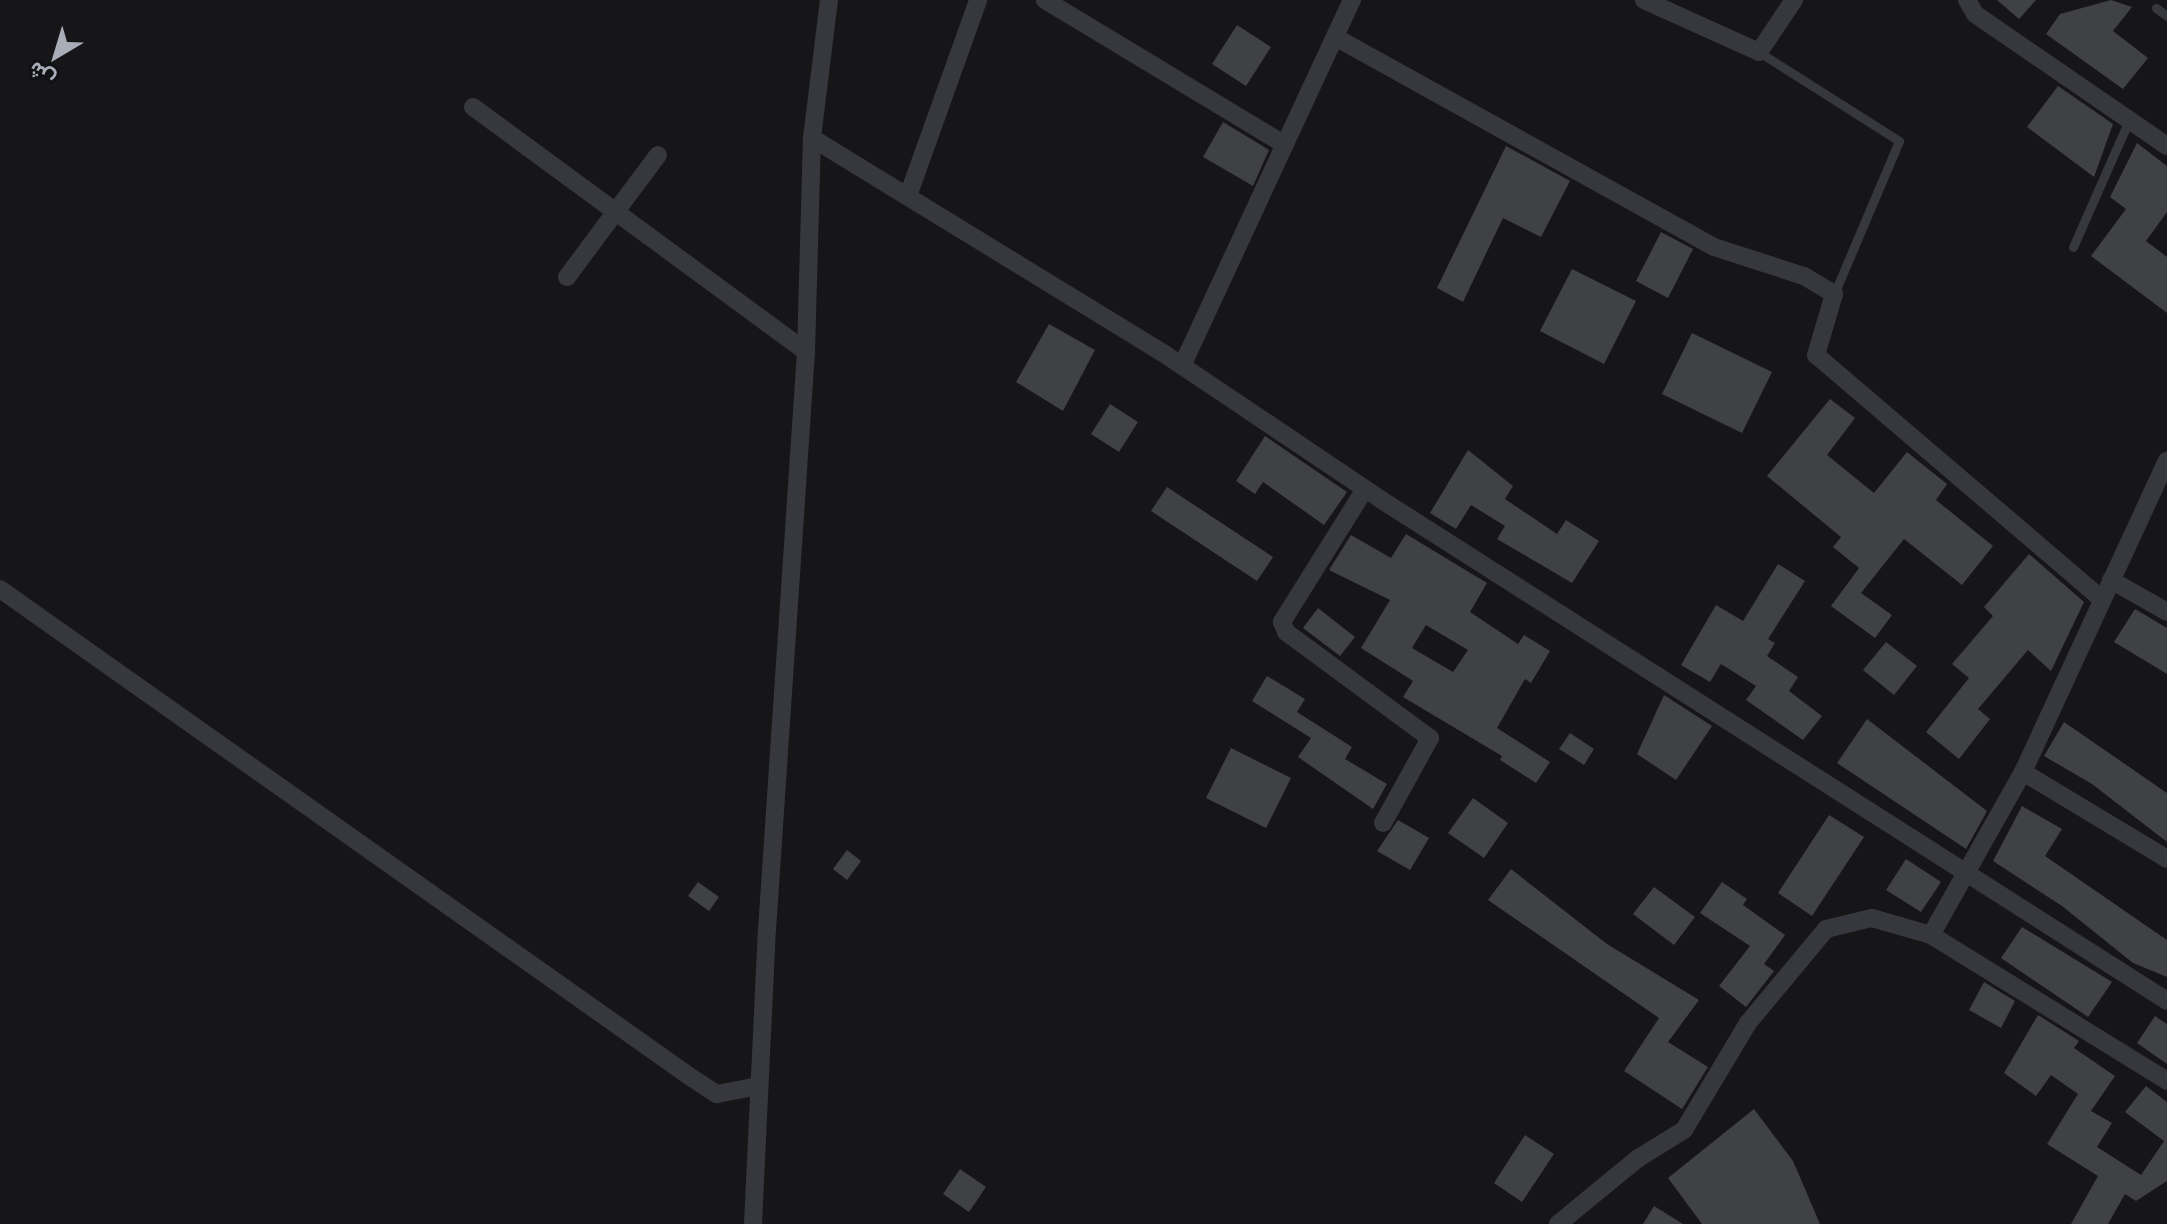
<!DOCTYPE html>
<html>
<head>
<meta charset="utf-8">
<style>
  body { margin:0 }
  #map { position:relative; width:2167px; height:1224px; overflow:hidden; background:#161618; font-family:Mulish,Vazirmatn,sans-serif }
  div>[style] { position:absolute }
  .building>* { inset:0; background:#404145 }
  .service>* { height:9px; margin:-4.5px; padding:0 4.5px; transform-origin:4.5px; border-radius:4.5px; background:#37383d }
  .minor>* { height:18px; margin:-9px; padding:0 9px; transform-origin:9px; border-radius:9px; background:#37383d }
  span { translate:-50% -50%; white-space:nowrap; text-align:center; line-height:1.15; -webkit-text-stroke:6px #111113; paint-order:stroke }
  .north { position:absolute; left:16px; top:16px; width:80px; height:80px; -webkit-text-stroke:6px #111113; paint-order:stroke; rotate:218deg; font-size:22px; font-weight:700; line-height:32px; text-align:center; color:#a8adb8 }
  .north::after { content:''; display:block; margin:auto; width:28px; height:36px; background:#a8adb8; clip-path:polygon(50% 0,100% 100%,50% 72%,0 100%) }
</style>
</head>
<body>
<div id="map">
  <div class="building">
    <i style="clip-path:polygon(1997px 0,2036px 0,2019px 19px)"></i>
    <i style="clip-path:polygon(2111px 0,2132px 7px,2113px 31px,2148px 58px,2123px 89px,2046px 34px,2060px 14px)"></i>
    <i style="clip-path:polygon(1237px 25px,1271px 47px,1246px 86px,1212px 64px)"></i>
    <i style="clip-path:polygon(2058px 86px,2113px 124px,2094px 177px,2027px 127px)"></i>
    <i style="clip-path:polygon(1223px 122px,1269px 150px,1253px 186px,1203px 157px)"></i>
    <i style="clip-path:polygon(2137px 143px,2167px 166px,2167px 212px,2146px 241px,2167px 257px,2167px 313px,2091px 256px,2126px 209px,2110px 197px)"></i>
    <i style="clip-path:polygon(1506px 146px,1570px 181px,1541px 237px,1503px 218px,1463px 302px,1437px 288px)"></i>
    <i style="clip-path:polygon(1661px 232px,1693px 249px,1668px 298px,1636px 281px)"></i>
    <i style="clip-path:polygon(1572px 269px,1636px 301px,1604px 364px,1540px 331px)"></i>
    <i style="clip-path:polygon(1049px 324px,1095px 350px,1063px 411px,1016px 382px)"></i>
    <i style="clip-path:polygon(1692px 333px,1772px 372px,1742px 433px,1662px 394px)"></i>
    <i style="clip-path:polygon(1830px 399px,1855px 418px,1827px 455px,1874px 493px,1907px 452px,1947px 484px,1936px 500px,1993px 546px,1962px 585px,1904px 539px,1861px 593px,1892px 615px,1875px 638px,1831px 606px,1859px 568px,1833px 547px,1841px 537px,1767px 476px)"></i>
    <i style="clip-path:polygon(1110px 404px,1138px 422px,1119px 452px,1091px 434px)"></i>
    <i style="clip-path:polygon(1265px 436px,1347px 492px,1324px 525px,1263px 482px,1255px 494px,1236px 481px)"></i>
    <i style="clip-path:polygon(1468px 450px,1513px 486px,1505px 499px,1557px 534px,1566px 520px,1599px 541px,1572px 583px,1497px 539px,1505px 526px,1471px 505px,1456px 529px,1430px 513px)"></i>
    <i style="clip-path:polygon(1167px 487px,1273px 557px,1257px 581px,1151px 511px)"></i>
    <i style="clip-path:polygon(evenodd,1406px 534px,1487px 583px,1470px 612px,1518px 644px,1524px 635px,1550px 651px,1531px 683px,1525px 679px,1497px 728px,1550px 762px,1536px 783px,1500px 760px,1502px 756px,1403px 697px,1413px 681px,1361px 648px,1390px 600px,1329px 570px,1351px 535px,1391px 558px,1406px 534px,1426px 625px,1468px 650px,1453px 672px,1412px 648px,1426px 625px)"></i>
    <i style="clip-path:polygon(2029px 554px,2084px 602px,2051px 671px,2028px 650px,1978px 709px,1990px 719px,1959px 759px,1926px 732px,1969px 678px,1952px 664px,1993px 616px,1984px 607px)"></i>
    <i style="clip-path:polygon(1778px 564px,1805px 581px,1768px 639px,1775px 643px,1767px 656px,1798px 677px,1789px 691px,1822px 716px,1803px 740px,1746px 700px,1756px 686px,1721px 664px,1710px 682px,1681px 665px,1716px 605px,1743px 621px)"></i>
    <i style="clip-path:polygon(1318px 608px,1355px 637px,1340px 656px,1303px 628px)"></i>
    <i style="clip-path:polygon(2135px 609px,2167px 628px,2167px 674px,2114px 642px)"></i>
    <i style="clip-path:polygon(1886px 642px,1917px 666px,1894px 695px,1863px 670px)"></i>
    <i style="clip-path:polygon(1267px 676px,1305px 699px,1297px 712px,1352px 747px,1345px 759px,1387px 784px,1373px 809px,1298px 757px,1311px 738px,1252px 701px)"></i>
    <i style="clip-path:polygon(1664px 695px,1712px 726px,1676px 780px,1637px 754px)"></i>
    <i style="clip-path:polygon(1867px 719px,1987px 811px,1966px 849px,1837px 763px)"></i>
    <i style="clip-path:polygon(2064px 722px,2167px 793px,2167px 842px,2092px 784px,2044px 756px)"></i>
    <i style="clip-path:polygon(1570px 733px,1594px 749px,1584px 765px,1559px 749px)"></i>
    <i style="clip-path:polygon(1231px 748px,1291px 778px,1266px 828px,1206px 798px)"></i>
    <i style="clip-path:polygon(1473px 798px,1508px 823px,1484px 858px,1448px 833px)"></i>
    <i style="clip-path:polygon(2022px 806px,2062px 829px,2045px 856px,2167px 940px,2167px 977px,2133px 963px,2062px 906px,1993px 861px)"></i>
    <i style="clip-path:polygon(1829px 815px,1864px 837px,1812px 916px,1778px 893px)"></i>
    <i style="clip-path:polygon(1398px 820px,1429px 838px,1410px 870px,1377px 851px)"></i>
    <i style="clip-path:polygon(847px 850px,861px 861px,847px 880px,833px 869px)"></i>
    <i style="clip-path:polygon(1906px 859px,1941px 882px,1921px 912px,1886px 890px)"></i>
    <i style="clip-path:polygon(1511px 869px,1607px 944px,1699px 1000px,1668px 1042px,1708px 1067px,1682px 1109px,1624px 1071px,1659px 1018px,1488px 900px)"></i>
    <i style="clip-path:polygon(698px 882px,719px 897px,709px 911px,688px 896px)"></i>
    <i style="clip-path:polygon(1722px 882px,1747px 899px,1743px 905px,1785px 935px,1764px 964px,1774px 971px,1746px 1007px,1719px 986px,1750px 946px,1700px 913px)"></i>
    <i style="clip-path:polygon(1654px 887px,1695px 917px,1674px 945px,1633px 914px)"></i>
    <i style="clip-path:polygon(2022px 927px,2112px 982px,2088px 1017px,2001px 958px)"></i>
    <i style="clip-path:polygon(1984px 982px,2015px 1001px,2001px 1028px,1969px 1010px)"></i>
    <i style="clip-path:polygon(2038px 1015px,2079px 1041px,2074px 1048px,2115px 1076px,2091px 1111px,2112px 1123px,2097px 1147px,2141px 1175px,2164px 1141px,2125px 1112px,2146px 1086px,2167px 1102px,2167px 1181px,2136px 1201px,2125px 1194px,2108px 1224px,2071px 1224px,2098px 1176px,2047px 1144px,2078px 1094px,2051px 1075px,2036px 1096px,2004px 1073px)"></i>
    <i style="clip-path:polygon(2155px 1016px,2167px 1024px,2167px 1064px,2137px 1043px)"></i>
    <i style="clip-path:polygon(1754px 1109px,1793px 1161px,1820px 1224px,1702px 1224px,1668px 1178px)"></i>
    <i style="clip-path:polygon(1525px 1135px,1554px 1154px,1522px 1202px,1494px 1183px)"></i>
    <i style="clip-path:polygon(960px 1169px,986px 1187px,969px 1212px,943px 1194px)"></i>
    <i style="clip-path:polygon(1654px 1206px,1683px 1224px,1643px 1224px)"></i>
  </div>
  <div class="service">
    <i style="left:2156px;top:8px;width:14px;rotate:36deg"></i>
    <i style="left:1759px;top:52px;width:166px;rotate:32.4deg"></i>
    <i style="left:1899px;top:141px;width:166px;rotate:113deg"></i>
    <i style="left:2073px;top:247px;width:139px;rotate:-66.2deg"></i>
  </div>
  <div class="minor">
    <i style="left:1045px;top:0;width:280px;rotate:31.1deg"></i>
    <i style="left:1644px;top:0;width:126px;rotate:24.3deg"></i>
    <i style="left:1759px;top:52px;width:63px;rotate:-56.1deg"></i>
    <i style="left:1967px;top:0;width:16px;rotate:60deg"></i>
    <i style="left:1975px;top:14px;width:233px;rotate:34.5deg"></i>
    <i style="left:1335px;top:37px;width:433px;rotate:29deg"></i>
    <i style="left:1714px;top:247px;width:95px;rotate:17.9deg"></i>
    <i style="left:1804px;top:276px;width:35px;rotate:31deg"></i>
    <i style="left:1834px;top:294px;width:64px;rotate:106.4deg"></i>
    <i style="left:1816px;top:355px;width:375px;rotate:40.5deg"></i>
    <i style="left:473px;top:107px;width:413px;rotate:36.3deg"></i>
    <i style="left:812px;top:138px;width:412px;rotate:31.5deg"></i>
    <i style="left:1163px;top:353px;width:262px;rotate:33.9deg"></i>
    <i style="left:1380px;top:499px;width:933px;rotate:32.53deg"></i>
    <i style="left:908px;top:196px;width:208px;rotate:-70.3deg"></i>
    <i style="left:567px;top:277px;width:152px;rotate:-53.3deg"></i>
    <i style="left:1182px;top:366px;width:404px;rotate:-65.1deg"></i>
    <i style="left:1365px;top:489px;width:157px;rotate:122deg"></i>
    <i style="left:1282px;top:622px;width:11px;rotate:68deg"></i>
    <i style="left:1286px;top:632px;width:179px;rotate:36.4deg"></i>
    <i style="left:1430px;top:738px;width:97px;rotate:118.9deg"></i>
    <i style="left:2111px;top:580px;width:64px;rotate:29.7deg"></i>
    <i style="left:0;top:589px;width:847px;rotate:35.25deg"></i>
    <i style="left:692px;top:1078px;width:30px;rotate:33deg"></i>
    <i style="left:717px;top:1094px;width:43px;rotate:-10.8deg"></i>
    <i style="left:2023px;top:772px;width:168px;rotate:31.1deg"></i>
    <i style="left:1931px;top:935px;width:187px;rotate:-60.6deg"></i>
    <i style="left:2023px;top:772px;width:343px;rotate:-65.2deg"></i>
    <i style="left:753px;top:1224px;width:294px;rotate:-87.3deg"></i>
    <i style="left:767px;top:930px;width:579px;rotate:-86.14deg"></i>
    <i style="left:806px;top:352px;width:214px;rotate:-88.4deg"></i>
    <i style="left:812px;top:138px;width:139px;rotate:-83deg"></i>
    <i style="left:1558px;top:1224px;width:102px;rotate:-39.4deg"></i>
    <i style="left:1637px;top:1159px;width:55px;rotate:-31.7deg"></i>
    <i style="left:1684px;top:1130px;width:125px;rotate:-59.1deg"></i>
    <i style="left:1748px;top:1023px;width:122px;rotate:-50.3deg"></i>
    <i style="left:1826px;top:929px;width:47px;rotate:-13.4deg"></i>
    <i style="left:1872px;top:918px;width:61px;rotate:16.1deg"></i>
    <i style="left:1931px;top:935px;width:278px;rotate:31.7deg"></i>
  </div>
  <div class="north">ش</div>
</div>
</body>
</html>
